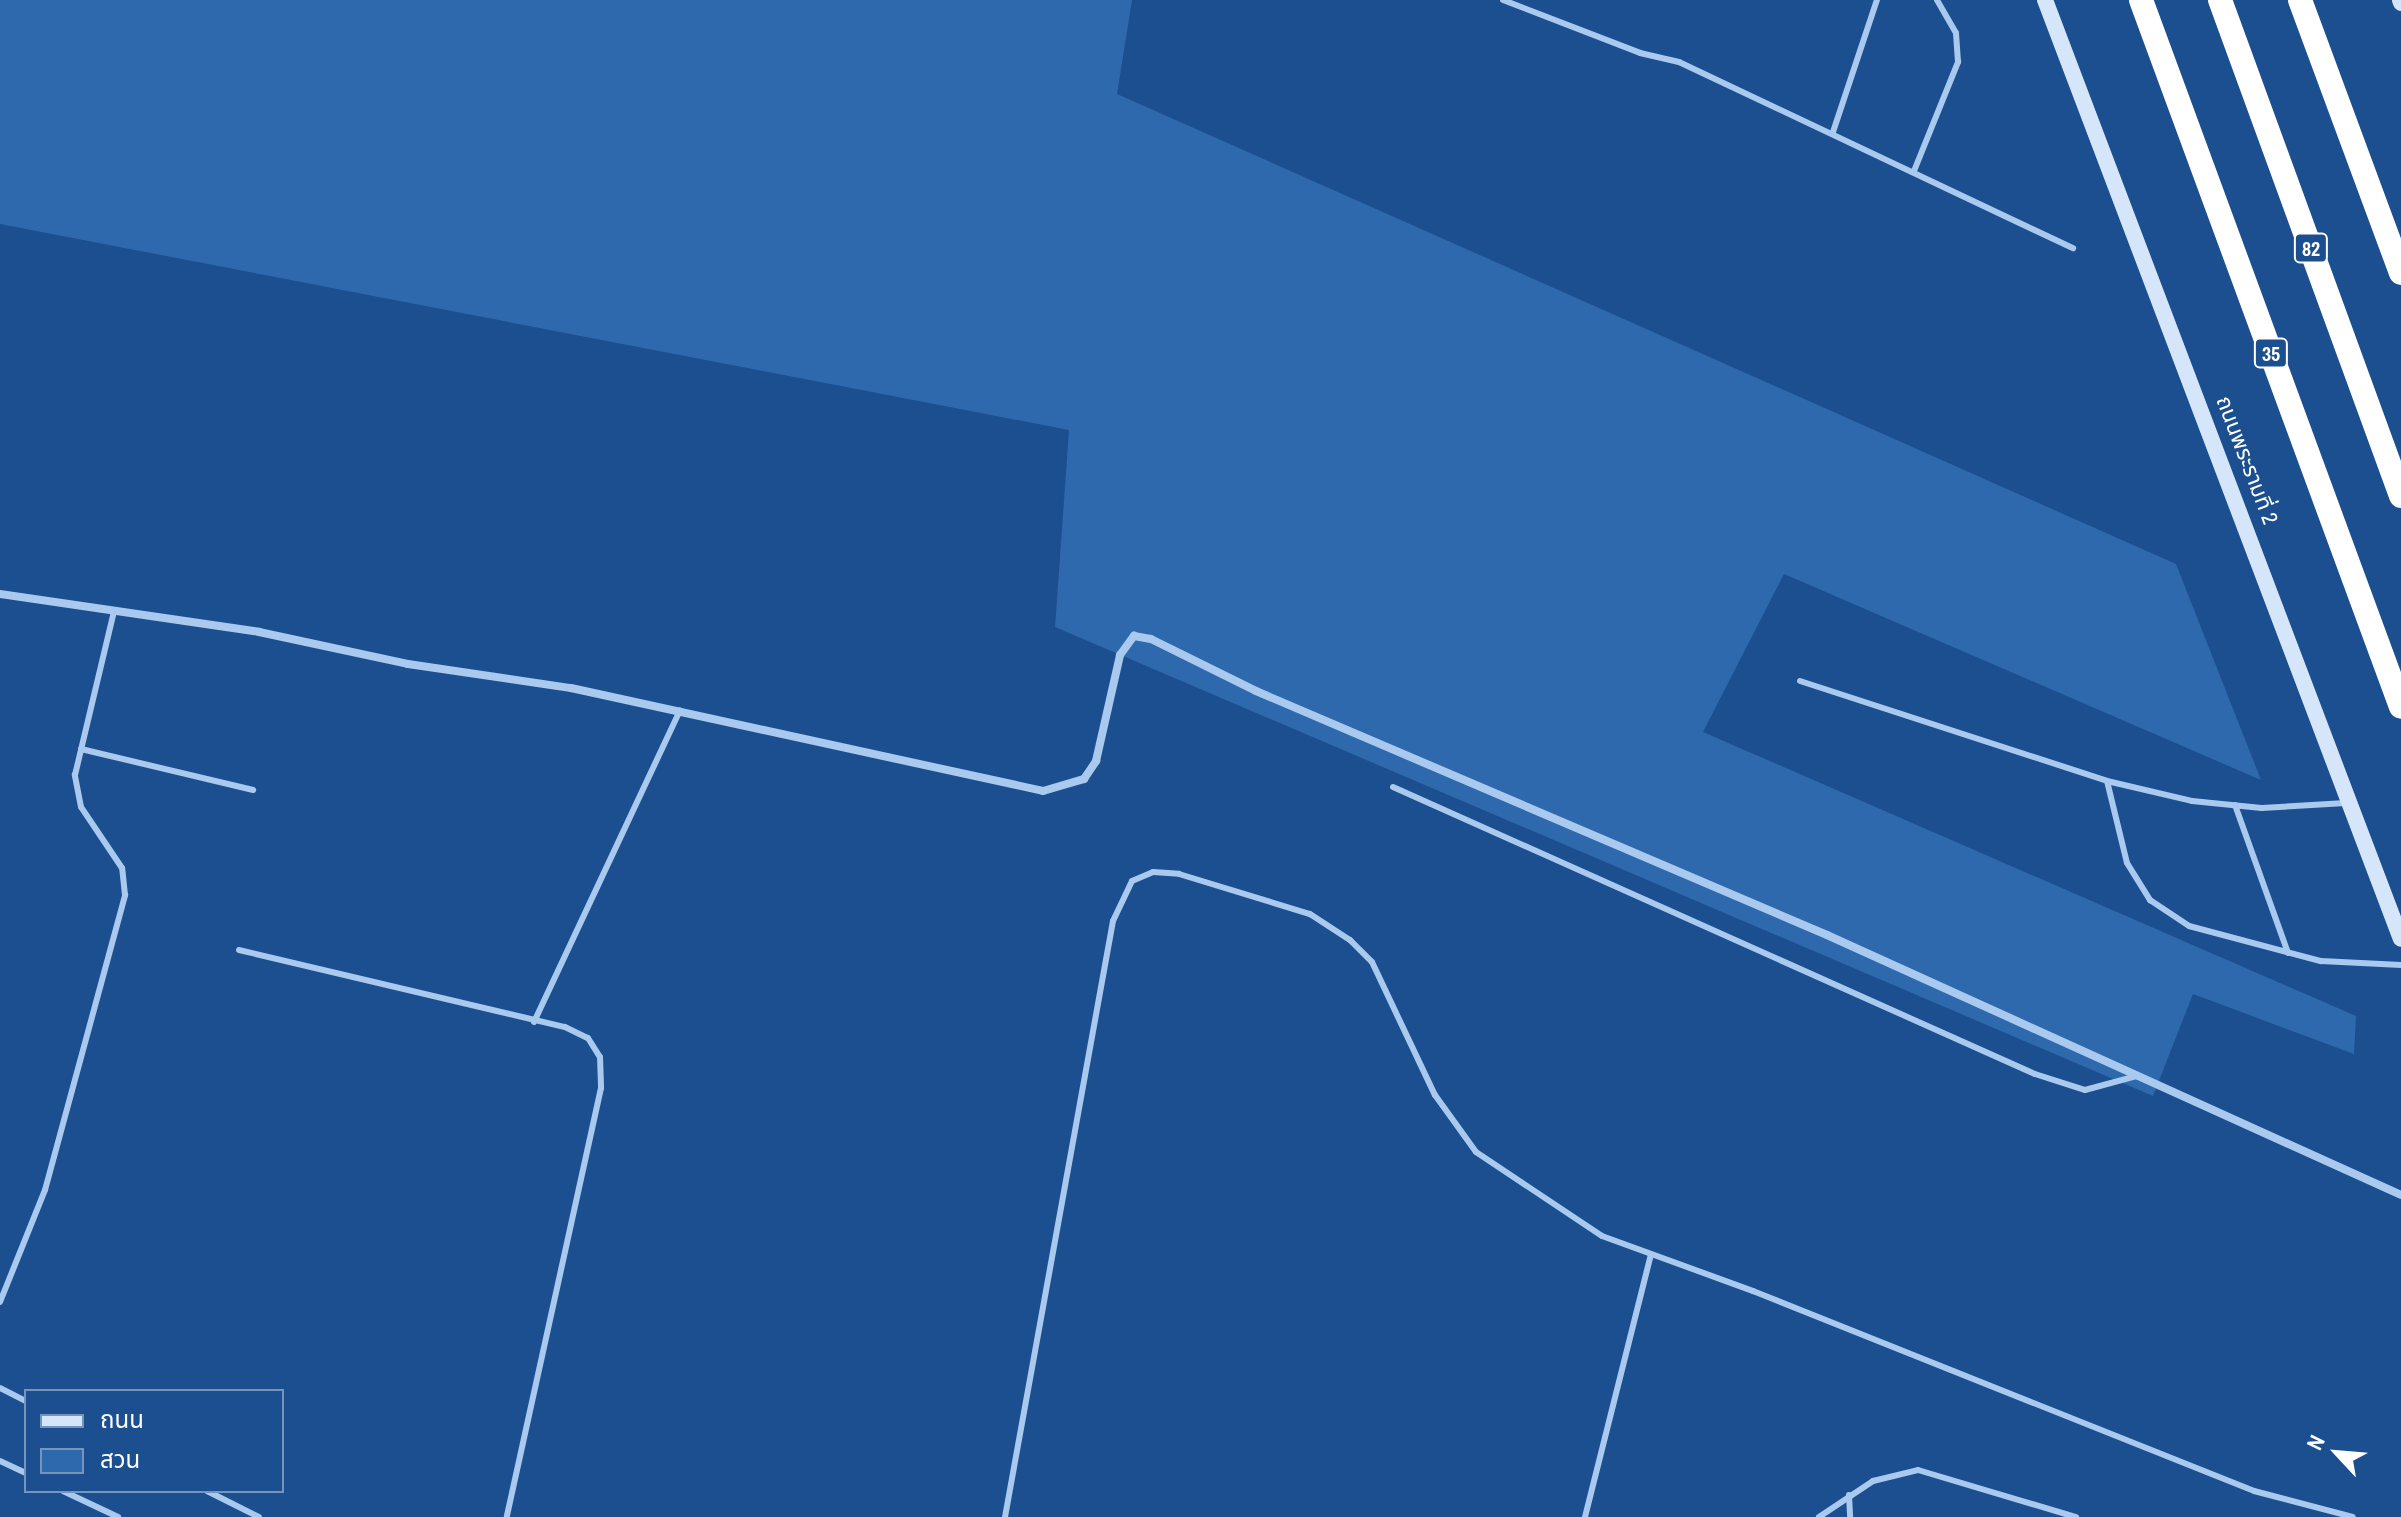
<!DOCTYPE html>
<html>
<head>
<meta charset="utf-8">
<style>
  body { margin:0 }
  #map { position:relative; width:2401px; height:1517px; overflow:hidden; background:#1b4f8f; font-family:"Archivo Narrow","Noto Sans Thai",sans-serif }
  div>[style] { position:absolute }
  .green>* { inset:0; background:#2e69ad }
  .lane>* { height:6px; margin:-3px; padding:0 3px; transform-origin:3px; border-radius:3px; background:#a9c9ee }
  .street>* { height:8px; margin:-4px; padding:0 4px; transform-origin:4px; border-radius:4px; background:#a9c9ee }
  .secondary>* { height:16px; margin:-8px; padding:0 8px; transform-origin:8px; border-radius:8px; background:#d6e6fa }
  .highway>* { height:24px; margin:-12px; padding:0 12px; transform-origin:12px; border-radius:12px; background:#fff }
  span { translate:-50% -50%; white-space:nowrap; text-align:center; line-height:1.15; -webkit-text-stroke:6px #1b4f8f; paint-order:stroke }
  .shield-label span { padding:2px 6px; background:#1b4f8f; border:2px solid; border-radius:6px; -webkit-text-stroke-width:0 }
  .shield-label { font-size:20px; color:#fff; font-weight:700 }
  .street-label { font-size:22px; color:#fff }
  .legend { position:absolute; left:24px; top:1389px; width:260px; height:104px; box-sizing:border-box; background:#1b4f8f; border:2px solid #7695bc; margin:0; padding:10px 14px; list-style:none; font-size:24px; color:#fff }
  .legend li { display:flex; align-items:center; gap:16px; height:40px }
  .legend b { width:40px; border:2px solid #7695bc }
  .north { position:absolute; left:2297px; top:1413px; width:80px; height:80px; -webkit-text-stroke:6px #1b4f8f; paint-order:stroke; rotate:296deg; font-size:22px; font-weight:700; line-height:32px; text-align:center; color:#fff }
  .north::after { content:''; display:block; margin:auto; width:28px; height:36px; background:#fff; clip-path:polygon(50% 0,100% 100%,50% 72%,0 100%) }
</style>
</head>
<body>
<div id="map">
  <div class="green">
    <i style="clip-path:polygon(0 0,1132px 0,1117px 94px,2176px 564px,2261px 780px,1784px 574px,1703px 732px,2356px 1016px,2354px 1054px,2193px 994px,2153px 1096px,1055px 627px,1069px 430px,0 224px)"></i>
  </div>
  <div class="lane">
    <i style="left:1503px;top:0;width:147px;rotate:21.1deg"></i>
    <i style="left:1640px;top:53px;width:40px;rotate:13deg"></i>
    <i style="left:1679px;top:62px;width:436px;rotate:25.3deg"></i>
    <i style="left:1833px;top:132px;width:139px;rotate:-71.6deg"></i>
    <i style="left:1914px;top:171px;width:118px;rotate:-68deg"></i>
    <i style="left:1958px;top:62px;width:29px;rotate:-94deg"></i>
    <i style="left:1956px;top:33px;width:38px;rotate:-120deg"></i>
    <i style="left:1800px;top:681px;width:323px;rotate:18deg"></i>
    <i style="left:2107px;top:781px;width:87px;rotate:13.2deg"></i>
    <i style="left:2192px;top:801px;width:70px;rotate:5.7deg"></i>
    <i style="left:2262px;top:808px;width:84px;rotate:-3.4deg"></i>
    <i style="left:81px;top:749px;width:177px;rotate:13.4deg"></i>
    <i style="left:2107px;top:781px;width:84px;rotate:76.3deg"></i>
    <i style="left:2127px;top:863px;width:44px;rotate:58.1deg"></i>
    <i style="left:2150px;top:900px;width:47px;rotate:33.7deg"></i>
    <i style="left:2189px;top:926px;width:137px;rotate:14.9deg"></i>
    <i style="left:2321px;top:961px;width:80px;rotate:2.9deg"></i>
    <i style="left:1393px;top:787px;width:703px;rotate:24.09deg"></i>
    <i style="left:2035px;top:1074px;width:52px;rotate:17.7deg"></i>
    <i style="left:2085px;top:1090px;width:54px;rotate:-15.1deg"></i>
    <i style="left:2235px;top:805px;width:157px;rotate:70.3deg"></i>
    <i style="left:239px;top:950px;width:335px;rotate:13.3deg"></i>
    <i style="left:565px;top:1027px;width:25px;rotate:26deg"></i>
    <i style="left:588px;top:1038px;width:22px;rotate:58deg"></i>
    <i style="left:600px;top:1057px;width:31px;rotate:88deg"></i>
    <i style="left:601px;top:1088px;width:439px;rotate:102.4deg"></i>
    <i style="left:534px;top:1022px;width:344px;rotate:-64.9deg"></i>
    <i style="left:0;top:1302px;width:121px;rotate:-68.1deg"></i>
    <i style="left:45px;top:1190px;width:306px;rotate:-74.8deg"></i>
    <i style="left:125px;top:895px;width:27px;rotate:-96deg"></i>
    <i style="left:122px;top:868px;width:73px;rotate:-123.9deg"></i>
    <i style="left:81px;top:807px;width:33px;rotate:-101deg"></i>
    <i style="left:75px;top:775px;width:169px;rotate:-76.6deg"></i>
    <i style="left:0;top:1388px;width:29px;rotate:27deg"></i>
    <i style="left:0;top:1461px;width:29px;rotate:25deg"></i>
    <i style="left:63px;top:1491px;width:61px;rotate:25.3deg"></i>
    <i style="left:207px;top:1491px;width:58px;rotate:26.6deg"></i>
    <i style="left:1849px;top:1495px;width:22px;rotate:87deg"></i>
    <i style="left:1005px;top:1517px;width:606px;rotate:-79.73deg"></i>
    <i style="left:1113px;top:921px;width:44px;rotate:-64.6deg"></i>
    <i style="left:1132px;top:881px;width:23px;rotate:-23deg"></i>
    <i style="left:1153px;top:872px;width:26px;rotate:4deg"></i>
    <i style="left:1179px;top:874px;width:137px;rotate:17deg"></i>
    <i style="left:1310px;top:914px;width:48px;rotate:33deg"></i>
    <i style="left:1350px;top:940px;width:31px;rotate:45deg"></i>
    <i style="left:1372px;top:962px;width:147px;rotate:64.7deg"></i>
    <i style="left:1435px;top:1095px;width:70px;rotate:54.3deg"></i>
    <i style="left:1476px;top:1152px;width:151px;rotate:33.7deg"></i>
    <i style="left:1602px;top:1236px;width:161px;rotate:20deg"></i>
    <i style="left:1753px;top:1291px;width:539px;rotate:21.76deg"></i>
    <i style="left:2254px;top:1491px;width:102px;rotate:14.7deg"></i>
    <i style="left:1585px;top:1517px;width:271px;rotate:-75.9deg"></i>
    <i style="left:1819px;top:1517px;width:65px;rotate:-33.7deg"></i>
    <i style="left:1873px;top:1481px;width:46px;rotate:-13.7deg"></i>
    <i style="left:1918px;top:1470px;width:165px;rotate:16.6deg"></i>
  </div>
  <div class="street">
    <i style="left:0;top:594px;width:262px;rotate:8.3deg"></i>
    <i style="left:259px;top:632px;width:152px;rotate:12.1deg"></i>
    <i style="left:408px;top:664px;width:165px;rotate:8.4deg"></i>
    <i style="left:571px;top:688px;width:483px;rotate:12.3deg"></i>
    <i style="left:1043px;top:791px;width:43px;rotate:-16.3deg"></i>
    <i style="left:1084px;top:779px;width:22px;rotate:-56deg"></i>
    <i style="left:1096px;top:761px;width:109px;rotate:-77.2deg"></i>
    <i style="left:1120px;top:655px;width:24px;rotate:-54deg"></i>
    <i style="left:1134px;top:636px;width:17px;rotate:10deg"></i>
    <i style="left:1151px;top:639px;width:117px;rotate:26.3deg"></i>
    <i style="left:1256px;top:691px;width:621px;rotate:23.14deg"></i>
    <i style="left:1827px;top:935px;width:630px;rotate:24.37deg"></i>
  </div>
  <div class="secondary">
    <i style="left:2045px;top:0;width:1004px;rotate:69.24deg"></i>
    <i style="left:2400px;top:0;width:3px;rotate:72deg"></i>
  </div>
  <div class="highway">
    <i style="left:2141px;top:0;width:753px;rotate:69.81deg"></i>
    <i style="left:2220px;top:0;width:528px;rotate:69.95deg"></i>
    <i style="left:2300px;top:0;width:291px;rotate:69.7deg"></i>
  </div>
  <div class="shield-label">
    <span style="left:2311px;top:248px">82</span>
    <span style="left:2271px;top:353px">35</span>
  </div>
  <div class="street-label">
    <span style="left:2247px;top:460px;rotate:69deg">ถนนพระรามที่ 2</span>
  </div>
  <ul class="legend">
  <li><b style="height:10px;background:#d6e6fa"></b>ถนน</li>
  <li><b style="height:22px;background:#2e69ad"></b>สวน</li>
  </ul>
  <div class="north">N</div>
</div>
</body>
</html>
